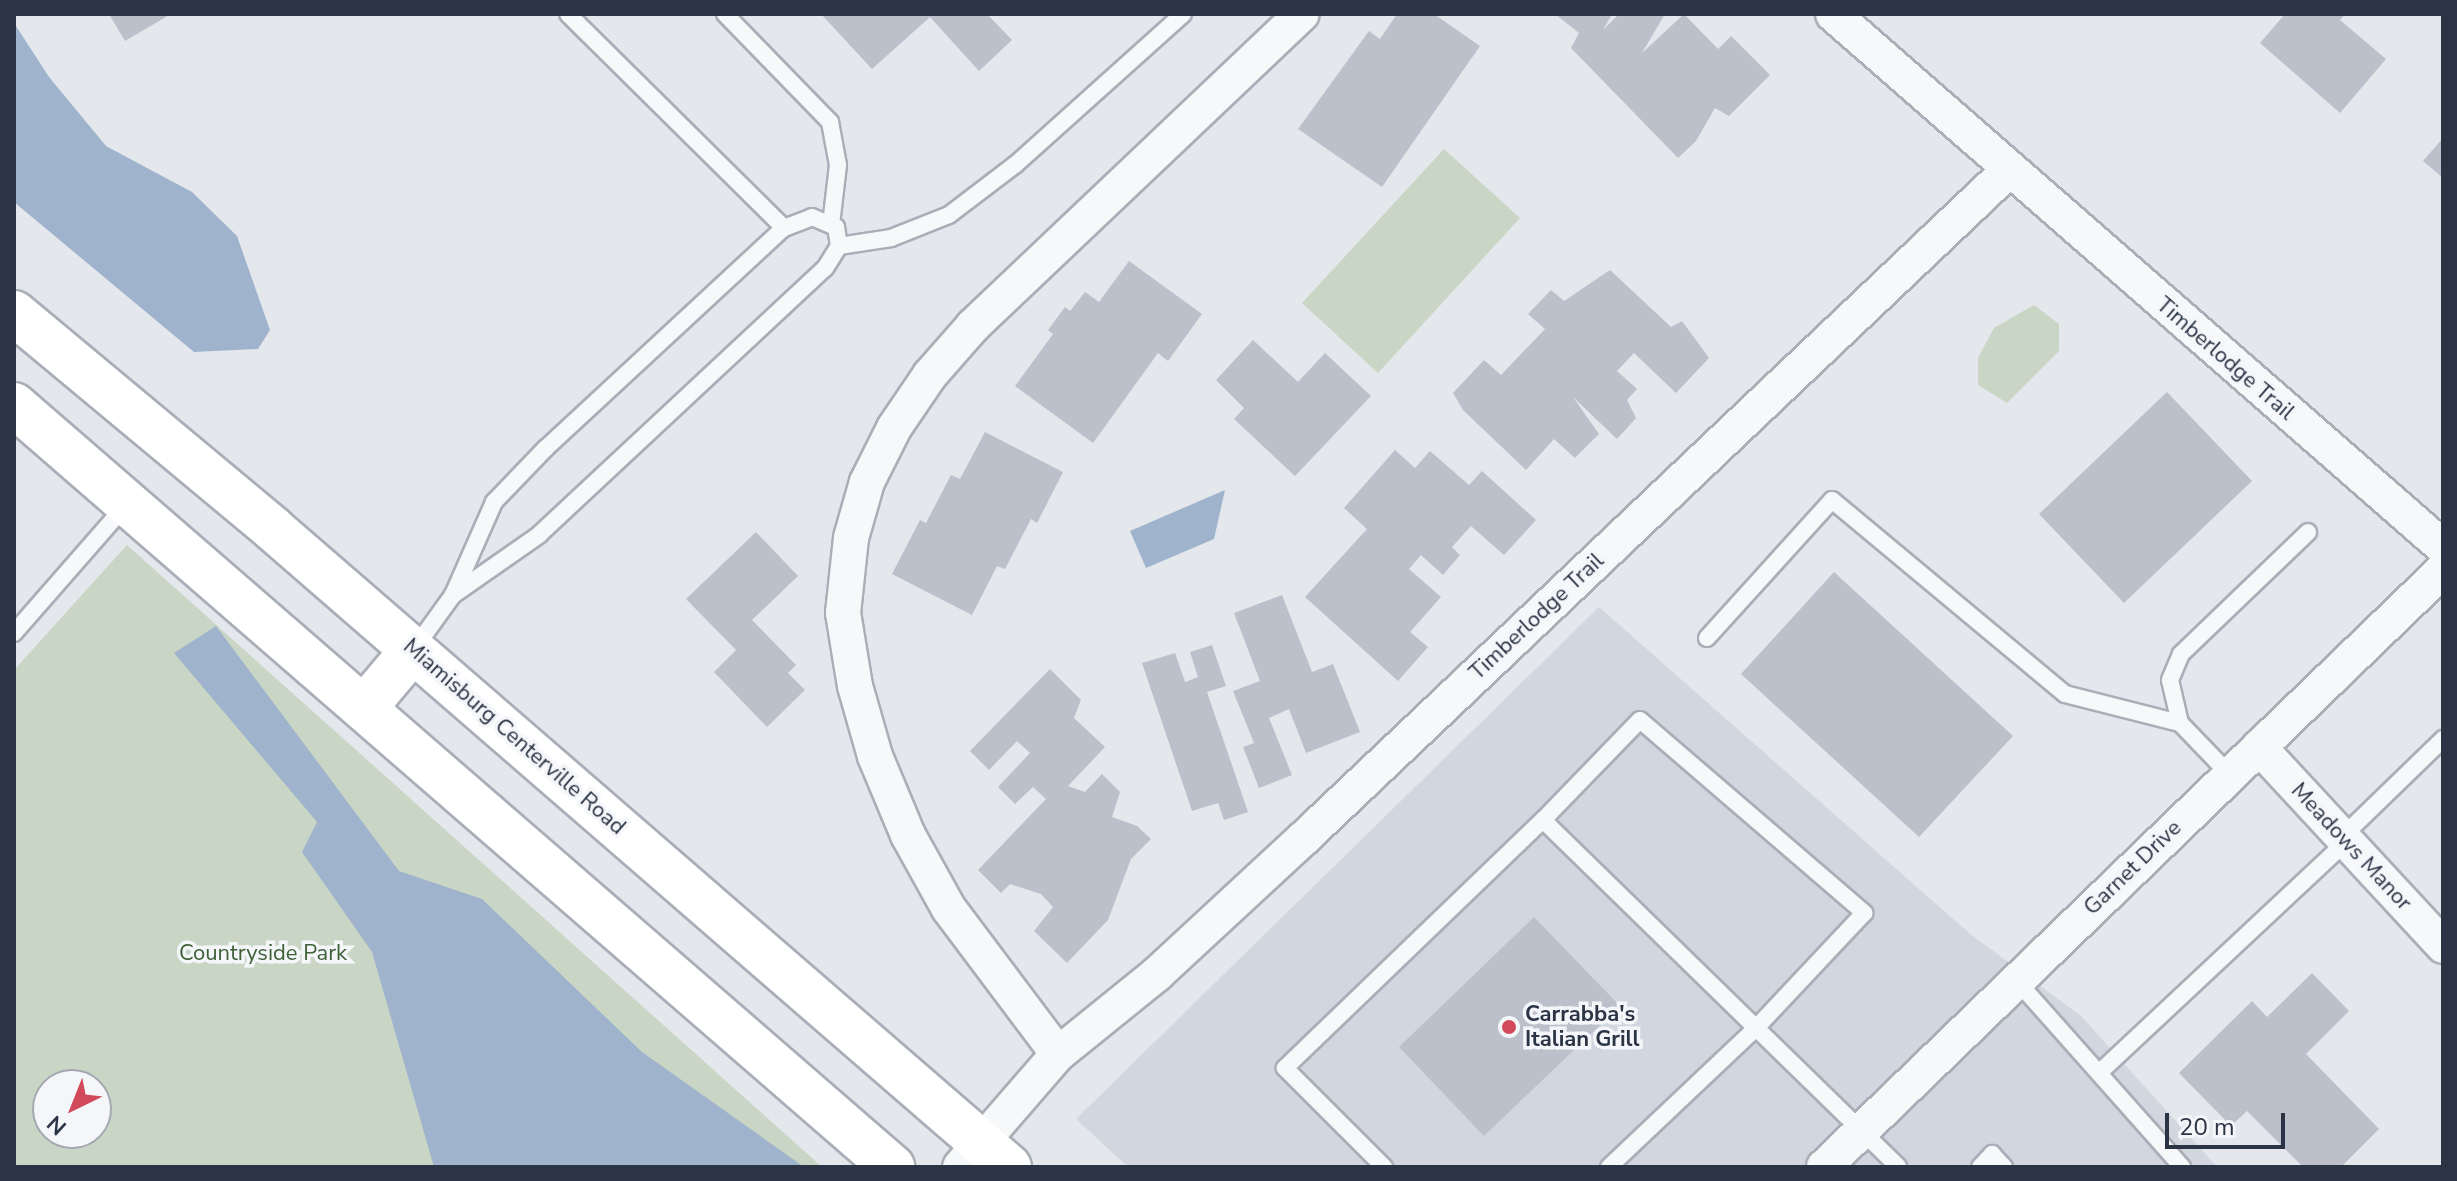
<!DOCTYPE html>
<html>
<head>
<meta charset="utf-8">
<style>
  body { margin:0 }
  #map { position:relative; width:2457px; height:1181px; overflow:hidden; background:#e4e7ec; font-family:"Nunito Sans",sans-serif }
  div>[style] { position:absolute }
  .built>* { inset:0; background:#d2d6de }
  .green>* { inset:0; background:#c9d6c5 }
  .water>* { inset:0; background:#9fb4cc }
  .building>* { inset:0; background:#bbc0ca }
  .roads { filter:drop-shadow(2px 0 #a9aeb7) drop-shadow(-2px 0 #a9aeb7) drop-shadow(0 2px #a9aeb7) drop-shadow(0 -2px #a9aeb7) }
  .service>* { height:16px; margin:-8px; padding:0 8px; transform-origin:8px; border-radius:8px; background:#f7f8fa }
  .minor>* { height:34px; margin:-17px; padding:0 17px; transform-origin:17px; border-radius:17px; background:#f7f8fa }
  .secondary>* { height:44px; margin:-22px; padding:0 22px; transform-origin:22px; border-radius:22px; background:#fff }
  .dots>* { width:22px; height:22px; translate:-50% -50%; box-sizing:border-box; border:4px solid #f4f6f9; border-radius:50% }
  span { translate:-50% -50%; white-space:nowrap; text-align:center; line-height:1.15; -webkit-text-stroke:7px #f4f6f9; paint-order:stroke }
  .street-label { font-size:22px; color:#2b3445 }
  .park-label { font-size:22px; color:#3f6138 }
  .poi-label { font-size:22px; color:#2b3445; font-weight:700 }
  .left { translate:0 -50%; text-align:left }
  .frame { position:absolute; inset:0; border:16px solid #2b3445; pointer-events:none }
  .north { position:absolute; left:32px; top:1069px; width:80px; height:80px; box-sizing:border-box; background:#f4f6f9; border:2px solid #a4a8b1; border-radius:50%; rotate:223deg; font-size:22px; font-weight:700; line-height:32px; text-align:center; color:#2b3445 }
  .north::after { content:''; display:block; margin:auto; width:28px; height:36px; background:#d1495b; clip-path:polygon(50% 0,100% 100%,50% 72%,0 100%) }
  .scale { position:absolute; left:2165px; top:1113px; width:120px; height:36px; box-sizing:border-box; border:4px solid #2b3445; border-top:0; padding-left:10px; font-size:24px; line-height:28px; white-space:nowrap; color:#2b3445; -webkit-text-stroke:6px #f4f6f9; paint-order:stroke }
</style>
</head>
<body>
<div id="map">
  <div class="built">
    <i style="clip-path:polygon(1599px 607px,1969px 933px,2081px 1016px,2217px 1167px,1128px 1167px,1076px 1119px)"></i>
  </div>
  <div class="green">
    <i style="clip-path:polygon(1444px 149px,1520px 218px,1378px 373px,1302px 303px)"></i>
    <i style="clip-path:polygon(2034px 305px,2059px 324px,2059px 351px,2007px 403px,1978px 385px,1978px 358px,1994px 328px)"></i>
    <i style="clip-path:polygon(evenodd,127px 545px,822px 1167px,14px 1167px,14px 670px,127px 545px,48px 1085px,96px 1085px,96px 1133px,48px 1133px,48px 1085px)"></i>
  </div>
  <div class="water">
    <i style="clip-path:polygon(14px 23px,49px 77px,106px 146px,192px 192px,237px 236px,270px 330px,258px 349px,194px 352px,14px 202px)"></i>
    <i style="clip-path:polygon(1225px 490px,1214px 539px,1146px 568px,1130px 531px)"></i>
    <i style="clip-path:polygon(216px 626px,399px 871px,482px 899px,642px 1052px,804px 1167px,434px 1167px,372px 952px,302px 852px,317px 822px,174px 653px)"></i>
  </div>
  <div class="building">
    <i style="clip-path:polygon(109px 14px,171px 14px,125px 41px)"></i>
    <i style="clip-path:polygon(821px 14px,987px 14px,1012px 40px,979px 71px,930px 17px,872px 69px)"></i>
    <i style="clip-path:polygon(1397px 14px,1434px 14px,1480px 46px,1382px 187px,1298px 129px,1369px 31px,1380px 39px)"></i>
    <i style="clip-path:polygon(1555px 14px,1612px 14px,1603px 30px,1619px 14px,1665px 14px,1642px 53px,1684px 14px,1718px 49px,1731px 36px,1770px 75px,1729px 116px,1715px 108px,1696px 141px,1678px 158px,1571px 48px,1579px 33px)"></i>
    <i style="clip-path:polygon(2285px 14px,2345px 14px,2340px 20px,2386px 59px,2340px 113px,2260px 43px)"></i>
    <i style="clip-path:polygon(2443px 138px,2443px 178px,2423px 161px)"></i>
    <i style="clip-path:polygon(1129px 261px,1202px 314px,1168px 361px,1158px 353px,1093px 443px,1015px 386px,1053px 334px,1048px 330px,1065px 307px,1070px 311px,1085px 292px,1099px 302px)"></i>
    <i style="clip-path:polygon(1610px 270px,1671px 327px,1682px 321px,1709px 358px,1676px 393px,1634px 353px,1617px 371px,1637px 389px,1627px 400px,1636px 418px,1617px 439px,1573px 397px,1599px 434px,1575px 458px,1554px 439px,1526px 470px,1463px 410px,1453px 393px,1484px 360px,1501px 375px,1545px 329px,1528px 314px,1551px 290px,1564px 301px)"></i>
    <i style="clip-path:polygon(1253px 340px,1298px 382px,1325px 353px,1371px 396px,1295px 476px,1234px 419px,1244px 408px,1216px 380px)"></i>
    <i style="clip-path:polygon(2167px 392px,2252px 481px,2124px 603px,2039px 514px)"></i>
    <i style="clip-path:polygon(985px 432px,1063px 472px,1037px 523px,1031px 519px,1005px 569px,997px 566px,972px 615px,892px 574px,920px 520px,926px 523px,951px 475px,960px 479px)"></i>
    <i style="clip-path:polygon(1395px 450px,1415px 468px,1430px 451px,1469px 485px,1482px 471px,1536px 520px,1504px 555px,1471px 526px,1452px 547px,1460px 555px,1443px 575px,1421px 555px,1409px 569px,1441px 597px,1410px 632px,1428px 647px,1398px 681px,1305px 597px,1367px 529px,1344px 508px)"></i>
    <i style="clip-path:polygon(756px 532px,798px 576px,752px 620px,796px 665px,788px 673px,805px 690px,767px 727px,714px 672px,736px 650px,686px 599px)"></i>
    <i style="clip-path:polygon(1834px 572px,2013px 736px,1919px 837px,1741px 674px)"></i>
    <i style="clip-path:polygon(1282px 595px,1312px 672px,1333px 664px,1360px 732px,1306px 753px,1289px 709px,1269px 718px,1292px 775px,1259px 788px,1243px 747px,1254px 743px,1233px 691px,1260px 681px,1234px 613px)"></i>
    <i style="clip-path:polygon(1212px 645px,1226px 686px,1207px 692px,1248px 812px,1224px 820px,1218px 803px,1192px 811px,1142px 663px,1175px 653px,1185px 682px,1198px 677px,1190px 652px)"></i>
    <i style="clip-path:polygon(1050px 669px,1081px 700px,1074px 718px,1105px 747px,1068px 786px,1085px 792px,1102px 774px,1120px 792px,1112px 817px,1137px 826px,1151px 839px,1131px 859px,1108px 920px,1067px 963px,1034px 931px,1053px 907px,1041px 894px,1010px 884px,1001px 893px,978px 870px,1046px 799px,1033px 787px,1015px 804px,998px 787px,1030px 753px,1017px 741px,989px 770px,970px 751px)"></i>
    <i style="clip-path:polygon(1534px 917px,1620px 1006px,1484px 1136px,1399px 1047px)"></i>
    <i style="clip-path:polygon(2312px 973px,2349px 1011px,2306px 1054px,2379px 1129px,2341px 1167px,2303px 1167px,2247px 1111px,2231px 1126px,2179px 1073px,2252px 1001px,2267px 1017px)"></i>
  </div>
  <div class="roads">
    <div class="service">
      <i style="left:568px;top:14px;width:304px;rotate:44.7deg"></i>
      <i style="left:725px;top:14px;width:151px;rotate:45.8deg"></i>
      <i style="left:830px;top:122px;width:44px;rotate:79.5deg"></i>
      <i style="left:838px;top:165px;width:60px;rotate:96.7deg"></i>
      <i style="left:839px;top:246px;width:53px;rotate:-8.7deg"></i>
      <i style="left:891px;top:238px;width:62px;rotate:-21.6deg"></i>
      <i style="left:949px;top:215px;width:84px;rotate:-37.3deg"></i>
      <i style="left:1016px;top:164px;width:224px;rotate:-41.9deg"></i>
      <i style="left:14px;top:633px;width:170px;rotate:-48.8deg"></i>
      <i style="left:1707px;top:638px;width:186px;rotate:-47.8deg"></i>
      <i style="left:1832px;top:500px;width:303px;rotate:39.8deg"></i>
      <i style="left:2065px;top:694px;width:119px;rotate:14.2deg"></i>
      <i style="left:2180px;top:723px;width:72px;rotate:46.1deg"></i>
      <i style="left:414px;top:649px;width:67px;rotate:-54.2deg"></i>
      <i style="left:453px;top:595px;width:102px;rotate:-66.2deg"></i>
      <i style="left:494px;top:502px;width:74px;rotate:-46.1deg"></i>
      <i style="left:545px;top:449px;width:326px;rotate:-42.8deg"></i>
      <i style="left:784px;top:228px;width:30px;rotate:-21deg"></i>
      <i style="left:812px;top:217px;width:26px;rotate:23deg"></i>
      <i style="left:836px;top:227px;width:19px;rotate:81deg"></i>
      <i style="left:839px;top:246px;width:26px;rotate:122deg"></i>
      <i style="left:825px;top:268px;width:391px;rotate:137deg"></i>
      <i style="left:539px;top:535px;width:105px;rotate:145.1deg"></i>
      <i style="left:2180px;top:723px;width:44px;rotate:-103.1deg"></i>
      <i style="left:2170px;top:680px;width:28px;rotate:-67deg"></i>
      <i style="left:2181px;top:654px;width:176px;rotate:-43.8deg"></i>
      <i style="left:1543px;top:820px;width:139px;rotate:-45.9deg"></i>
      <i style="left:1640px;top:720px;width:296px;rotate:40.7deg"></i>
      <i style="left:1864px;top:913px;width:158px;rotate:133.2deg"></i>
      <i style="left:1756px;top:1028px;width:202px;rotate:136.6deg"></i>
      <i style="left:2342px;top:837px;width:141px;rotate:-44.1deg"></i>
      <i style="left:2017px;top:981px;width:249px;rotate:48.4deg"></i>
      <i style="left:2099px;top:1073px;width:338px;rotate:-43.1deg"></i>
      <i style="left:1384px;top:1167px;width:140px;rotate:-135deg"></i>
      <i style="left:1285px;top:1068px;width:358px;rotate:-43.9deg"></i>
      <i style="left:1543px;top:820px;width:496px;rotate:44.3deg"></i>
      <i style="left:1980px;top:1167px;width:18px;rotate:-47deg"></i>
      <i style="left:1992px;top:1154px;width:18px;rotate:47deg"></i>
    </div>
    <div class="minor">
      <i style="left:1833px;top:14px;width:810px;rotate:41.15deg"></i>
      <i style="left:2259px;top:747px;width:271px;rotate:47.2deg"></i>
      <i style="left:1058px;top:1054px;width:181px;rotate:-126.9deg"></i>
      <i style="left:949px;top:909px;width:85px;rotate:-119deg"></i>
      <i style="left:908px;top:835px;width:86px;rotate:-112.7deg"></i>
      <i style="left:875px;top:756px;width:73px;rotate:-105.9deg"></i>
      <i style="left:855px;top:686px;width:74px;rotate:-99.3deg"></i>
      <i style="left:843px;top:613px;width:75px;rotate:-83.9deg"></i>
      <i style="left:851px;top:538px;width:58px;rotate:-74.1deg"></i>
      <i style="left:867px;top:482px;width:60px;rotate:-63.4deg"></i>
      <i style="left:894px;top:428px;width:64px;rotate:-55.8deg"></i>
      <i style="left:930px;top:375px;width:65px;rotate:-48.7deg"></i>
      <i style="left:973px;top:326px;width:453px;rotate:-43.5deg"></i>
      <i style="left:960px;top:1167px;width:150px;rotate:-49.1deg"></i>
      <i style="left:1058px;top:1054px;width:127px;rotate:-38.9deg"></i>
      <i style="left:1157px;top:974px;width:199px;rotate:-42.8deg"></i>
      <i style="left:1303px;top:839px;width:971px;rotate:-43.46deg"></i>
      <i style="left:1824px;top:1167px;width:860px;rotate:-43.96deg"></i>
    </div>
    <div class="secondary">
      <i style="left:14px;top:313px;width:337px;rotate:39.8deg"></i>
      <i style="left:273px;top:529px;width:974px;rotate:40.92deg"></i>
      <i style="left:14px;top:405px;width:1163px;rotate:40.95deg"></i>
      <i style="left:364px;top:708px;width:76px;rotate:-49.8deg"></i>
    </div>
  </div>
  <div class="dots">
    <i style="left:1509px;top:1027px;background:#d1495b"></i>
  </div>
  <div class="street-label">
    <span style="left:2225px;top:359px;rotate:41deg">Timberlodge Trail</span>
    <span style="left:1537px;top:617px;rotate:-43deg">Timberlodge Trail</span>
    <span style="left:514px;top:737px;rotate:41deg">Miamisburg Centerville Road</span>
    <span style="left:2351px;top:847px;rotate:47deg">Meadows Manor</span>
    <span style="left:2133px;top:868px;rotate:-44deg">Garnet Drive</span>
  </div>
  <div class="park-label">
    <span style="left:263px;top:954px">Countryside Park</span>
  </div>
  <div class="poi-label">
    <span class="left" style="left:1525px;top:1027px">Carrabba's<br>Italian Grill</span>
  </div>
  <div class="frame"></div>
  <div class="north">N</div>
  <div class="scale">20 m</div>
</div>
</body>
</html>
